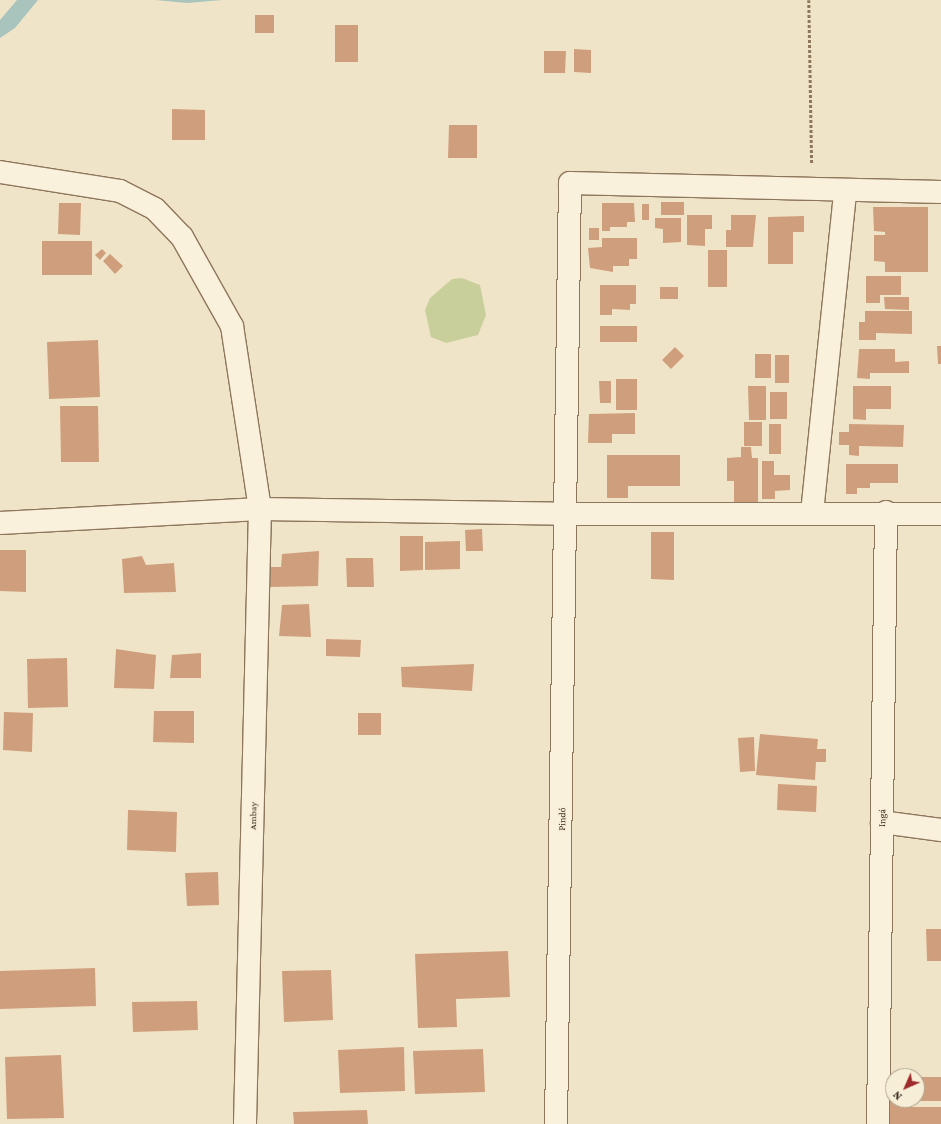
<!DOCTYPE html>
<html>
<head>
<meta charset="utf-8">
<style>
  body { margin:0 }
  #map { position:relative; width:941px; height:1124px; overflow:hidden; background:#f0e4c8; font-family:"Crimson Pro",serif }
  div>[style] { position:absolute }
  .green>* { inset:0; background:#c9cf9b }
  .water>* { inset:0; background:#a9c4bc }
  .building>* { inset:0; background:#cf9f7d }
  .path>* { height:2.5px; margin-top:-1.25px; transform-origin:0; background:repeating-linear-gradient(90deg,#8d765c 0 3px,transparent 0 5px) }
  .roads { filter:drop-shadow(1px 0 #8d765c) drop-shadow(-1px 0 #8d765c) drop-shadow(0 1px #8d765c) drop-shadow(0 -1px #8d765c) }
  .minor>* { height:22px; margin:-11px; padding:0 11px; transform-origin:11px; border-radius:11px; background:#faf1dc }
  span { translate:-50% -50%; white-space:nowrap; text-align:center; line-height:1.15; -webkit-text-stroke:3.5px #f7eed8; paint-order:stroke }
  .street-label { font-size:10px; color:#3d2e20 }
  .north { position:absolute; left:885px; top:1068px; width:40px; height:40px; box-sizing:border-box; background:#f7eed8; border:1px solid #ada18e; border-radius:50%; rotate:225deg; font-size:11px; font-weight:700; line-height:16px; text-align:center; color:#3d2e20 }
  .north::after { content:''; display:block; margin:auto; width:14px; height:18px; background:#9e2a2b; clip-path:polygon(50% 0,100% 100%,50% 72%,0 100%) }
</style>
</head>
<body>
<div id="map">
  <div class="green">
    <i style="clip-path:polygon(462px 278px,480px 285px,486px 315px,478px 335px,446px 343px,431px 337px,425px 310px,430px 298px,452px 279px)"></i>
  </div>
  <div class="water">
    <i style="clip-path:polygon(17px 0,38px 0,15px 28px,0 38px,0 20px)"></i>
    <i style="clip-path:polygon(155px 0,222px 0,187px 3px)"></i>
  </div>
  <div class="building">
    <i style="clip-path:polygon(255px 15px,274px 15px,274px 33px,255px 33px)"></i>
    <i style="clip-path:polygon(335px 25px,358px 25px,358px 62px,335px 62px)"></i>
    <i style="clip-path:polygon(574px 49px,591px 50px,591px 73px,574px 72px)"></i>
    <i style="clip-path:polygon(544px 51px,566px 51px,565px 73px,544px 73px)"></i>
    <i style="clip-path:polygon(172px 109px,205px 110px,205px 140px,172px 140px)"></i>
    <i style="clip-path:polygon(449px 125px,477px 125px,477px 158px,448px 158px)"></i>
    <i style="clip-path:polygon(661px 202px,684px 202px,684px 215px,661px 215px)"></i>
    <i style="clip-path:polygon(59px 203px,81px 203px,80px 235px,58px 234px)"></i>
    <i style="clip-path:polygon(602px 203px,634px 203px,635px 222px,627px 222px,627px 227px,610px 227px,610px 231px,602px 231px)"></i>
    <i style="clip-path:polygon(642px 204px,649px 204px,649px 220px,642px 220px)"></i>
    <i style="clip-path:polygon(873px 207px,928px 207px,928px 272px,885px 272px,885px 262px,874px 261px,874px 235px,885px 235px,885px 232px,874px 231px)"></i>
    <i style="clip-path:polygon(687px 215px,712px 215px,712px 229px,705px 229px,705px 246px,687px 245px)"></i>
    <i style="clip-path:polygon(731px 215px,756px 215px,753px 247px,726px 247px,726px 230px,731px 230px)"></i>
    <i style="clip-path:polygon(804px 216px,804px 232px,793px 232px,793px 264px,768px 264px,768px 217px)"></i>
    <i style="clip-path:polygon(655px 218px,681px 218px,681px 242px,663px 243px,663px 229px,655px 228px)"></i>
    <i style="clip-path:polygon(589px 228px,599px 228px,599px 240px,589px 240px)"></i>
    <i style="clip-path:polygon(602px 238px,637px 238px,637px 259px,629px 259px,629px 266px,613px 266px,613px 272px,590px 268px,588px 248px,602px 247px)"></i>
    <i style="clip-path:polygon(42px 241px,92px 241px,92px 275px,42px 275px)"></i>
    <i style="clip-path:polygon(102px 249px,106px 253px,100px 260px,95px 255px)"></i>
    <i style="clip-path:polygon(708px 250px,727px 250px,727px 287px,708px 287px)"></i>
    <i style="clip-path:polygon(110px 254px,123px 266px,115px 274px,103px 261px)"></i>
    <i style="clip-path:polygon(866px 276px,901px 276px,901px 295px,880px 295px,880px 303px,866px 303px)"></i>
    <i style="clip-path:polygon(600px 285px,636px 285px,636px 304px,630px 304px,630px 310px,612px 309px,612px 315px,600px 315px)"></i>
    <i style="clip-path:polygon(660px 287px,678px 287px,678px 299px,660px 299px)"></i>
    <i style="clip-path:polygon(884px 297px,909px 297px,909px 310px,885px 309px)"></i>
    <i style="clip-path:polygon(865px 311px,912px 311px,912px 334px,876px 333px,876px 340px,859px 340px,859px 322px,865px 322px)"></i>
    <i style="clip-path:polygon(600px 326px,637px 326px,637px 342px,600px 342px)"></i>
    <i style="clip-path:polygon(98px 340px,100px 397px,49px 399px,47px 342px)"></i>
    <i style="clip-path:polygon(937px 346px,941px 346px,941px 364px,938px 364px)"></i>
    <i style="clip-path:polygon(675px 347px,684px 356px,671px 369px,662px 360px)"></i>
    <i style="clip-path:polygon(859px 349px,895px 349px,895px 362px,909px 361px,909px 373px,870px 373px,870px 379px,857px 378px)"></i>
    <i style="clip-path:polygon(755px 354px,771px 354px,771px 378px,755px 378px)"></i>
    <i style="clip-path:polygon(775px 355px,789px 355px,789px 383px,775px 383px)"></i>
    <i style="clip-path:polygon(616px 379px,637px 379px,637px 410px,616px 410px)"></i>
    <i style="clip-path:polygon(599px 381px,611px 381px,611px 403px,600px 403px)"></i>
    <i style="clip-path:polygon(748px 386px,766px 386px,766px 420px,749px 420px)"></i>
    <i style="clip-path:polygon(853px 386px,891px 386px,891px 409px,866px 409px,866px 420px,853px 419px)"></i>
    <i style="clip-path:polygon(770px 392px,787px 392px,787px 419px,770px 419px)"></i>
    <i style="clip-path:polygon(60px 406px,98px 406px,99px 462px,61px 462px)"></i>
    <i style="clip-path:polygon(635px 413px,635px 434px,612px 434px,612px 443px,588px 443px,589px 414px)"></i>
    <i style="clip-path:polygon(744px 422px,762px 422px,762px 446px,744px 446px)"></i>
    <i style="clip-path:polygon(769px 424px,781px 424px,781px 454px,769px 454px)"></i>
    <i style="clip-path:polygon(849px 424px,904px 425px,903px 447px,859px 446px,859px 456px,849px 455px,849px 445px,839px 445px,839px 432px,849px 432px)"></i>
    <i style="clip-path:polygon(741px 447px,751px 447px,752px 458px,758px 458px,758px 504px,734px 503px,734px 481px,727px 481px,727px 458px,741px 457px)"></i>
    <i style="clip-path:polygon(607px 455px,680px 455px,680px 486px,628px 486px,628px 498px,607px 498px)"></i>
    <i style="clip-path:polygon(762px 461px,774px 461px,774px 475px,790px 475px,790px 490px,775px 491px,775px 499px,762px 499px)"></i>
    <i style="clip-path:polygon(846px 464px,898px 464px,898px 483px,870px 483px,870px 488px,857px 488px,857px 494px,846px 494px)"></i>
    <i style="clip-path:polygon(482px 529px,483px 551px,466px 551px,465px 530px)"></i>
    <i style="clip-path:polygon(651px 532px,674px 532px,674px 580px,651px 579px)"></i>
    <i style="clip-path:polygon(400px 536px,423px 536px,423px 570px,400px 571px)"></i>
    <i style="clip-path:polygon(460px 541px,460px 569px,425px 570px,425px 542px)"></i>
    <i style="clip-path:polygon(0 550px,26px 550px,26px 592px,0 591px)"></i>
    <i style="clip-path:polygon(319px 551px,318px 586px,270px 587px,271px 567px,281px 567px,282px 554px)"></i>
    <i style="clip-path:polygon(142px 556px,146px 565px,174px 563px,176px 592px,124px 593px,122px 559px)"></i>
    <i style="clip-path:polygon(346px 558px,373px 558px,374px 587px,347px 587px)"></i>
    <i style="clip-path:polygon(309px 604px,311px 637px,279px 636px,282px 605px)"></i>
    <i style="clip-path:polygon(326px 639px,361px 640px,360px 657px,326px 656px)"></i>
    <i style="clip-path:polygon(116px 649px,156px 655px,154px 689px,114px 688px)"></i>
    <i style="clip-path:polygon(201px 653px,201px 678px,170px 678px,172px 655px)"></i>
    <i style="clip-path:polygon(67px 658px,68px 707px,28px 708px,27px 659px)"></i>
    <i style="clip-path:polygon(474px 664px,472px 691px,402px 687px,401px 667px)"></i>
    <i style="clip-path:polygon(154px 711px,194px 711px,194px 743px,153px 742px)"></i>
    <i style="clip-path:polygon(4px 712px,33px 713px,32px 752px,3px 750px)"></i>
    <i style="clip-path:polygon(358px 713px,381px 713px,381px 735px,358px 735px)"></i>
    <i style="clip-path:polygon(760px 734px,818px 739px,817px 749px,826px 749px,826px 762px,816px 762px,815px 780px,756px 775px)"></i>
    <i style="clip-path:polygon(754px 737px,755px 771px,740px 772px,738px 738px)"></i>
    <i style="clip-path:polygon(778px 784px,817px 786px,816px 812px,777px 810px)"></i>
    <i style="clip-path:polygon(128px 810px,177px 812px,176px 852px,127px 850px)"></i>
    <i style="clip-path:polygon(218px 872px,219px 905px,187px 906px,185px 873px)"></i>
    <i style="clip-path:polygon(926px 929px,941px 929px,941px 961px,927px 961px)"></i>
    <i style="clip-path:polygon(508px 951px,510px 997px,456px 999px,457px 1027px,418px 1028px,415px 954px)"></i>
    <i style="clip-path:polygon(95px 968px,96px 1006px,0 1009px,0 971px)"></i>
    <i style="clip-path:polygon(331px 970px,333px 1020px,284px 1022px,282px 971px)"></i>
    <i style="clip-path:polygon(197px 1001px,198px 1030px,133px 1032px,132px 1002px)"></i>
    <i style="clip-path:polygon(404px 1047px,405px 1091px,340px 1093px,338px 1050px)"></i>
    <i style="clip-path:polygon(483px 1049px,485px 1092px,415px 1094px,413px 1051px)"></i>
    <i style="clip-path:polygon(61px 1055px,64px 1118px,7px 1119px,5px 1057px)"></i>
    <i style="clip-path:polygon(887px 1077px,893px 1077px,893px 1100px,907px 1100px,907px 1107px,941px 1107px,941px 1124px,887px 1124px)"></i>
    <i style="clip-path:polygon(917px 1077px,941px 1077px,941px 1101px,917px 1101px)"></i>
    <i style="clip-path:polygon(367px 1110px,368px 1124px,294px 1124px,293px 1112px)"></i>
  </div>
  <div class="path">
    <i style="left:809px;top:0;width:164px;rotate:89deg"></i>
  </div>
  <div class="roads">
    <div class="minor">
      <i style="left:0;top:172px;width:121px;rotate:9deg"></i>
      <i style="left:120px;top:191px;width:39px;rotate:27deg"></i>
      <i style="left:155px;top:209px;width:39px;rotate:46deg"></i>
      <i style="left:182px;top:237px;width:102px;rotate:60.7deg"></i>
      <i style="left:232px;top:326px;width:185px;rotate:81.3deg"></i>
      <i style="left:260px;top:509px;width:615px;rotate:91.4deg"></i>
      <i style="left:812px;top:513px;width:324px;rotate:-84.1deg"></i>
      <i style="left:0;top:523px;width:260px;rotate:-3.1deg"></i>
      <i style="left:260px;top:509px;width:307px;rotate:0.9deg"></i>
      <i style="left:567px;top:514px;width:374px"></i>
      <i style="left:882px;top:822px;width:60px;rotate:7.7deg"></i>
      <i style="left:556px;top:1124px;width:941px;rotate:-89.15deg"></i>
      <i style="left:570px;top:183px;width:371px;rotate:1.4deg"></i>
      <i style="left:878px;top:1124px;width:612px;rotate:-89.25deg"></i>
    </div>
  </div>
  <div class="street-label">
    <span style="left:253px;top:816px;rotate:-89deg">Ambay</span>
    <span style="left:882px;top:818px;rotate:-89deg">Ingá</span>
    <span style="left:562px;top:819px;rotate:-89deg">Pindó</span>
  </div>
  <div class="north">N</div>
</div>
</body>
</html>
